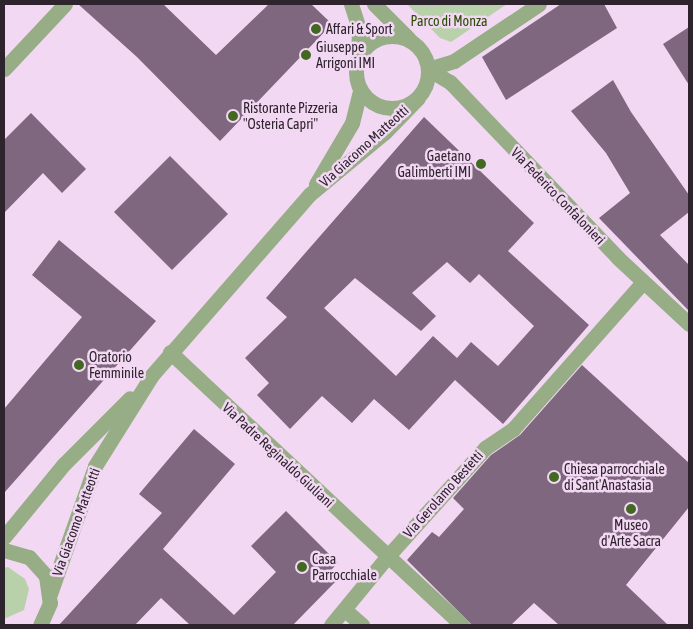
<!DOCTYPE html>
<html>
<head>
<meta charset="utf-8">
<style>
  body { margin:0 }
  #map { position:relative; width:693px; height:629px; overflow:hidden; background:#f2d8f3; font-family:"Asap Condensed",sans-serif }
  div>[style] { position:absolute }
  .green>* { inset:0; background:#b9d1aa }
  .building>* { inset:0; background:#7e677f }
  .pedestrian>* { height:15px; margin:-7.5px; padding:0 7.5px; transform-origin:7.5px; border-radius:7.5px; background:#96ad86 }
  .minor>* { height:15px; margin:-7.5px; padding:0 7.5px; transform-origin:7.5px; border-radius:7.5px; background:#96ad86 }
  .tertiary>* { height:15px; margin:-7.5px; padding:0 7.5px; transform-origin:7.5px; border-radius:7.5px; background:#96ad86 }
  .tertiary>.ring { margin:-7.5px; padding:0; box-sizing:content-box; background:none; border:15px solid #96ad86; border-radius:50% }
  .dots>* { width:14px; height:14px; translate:-50% -50%; box-sizing:border-box; border:2px solid #f2d8f3; border-radius:50% }
  span { translate:-50% -50%; white-space:nowrap; text-align:center; line-height:1.15; -webkit-text-stroke:5px #f2d8f3; paint-order:stroke }
  .park-label { font-size:14px; color:#2b4e07 }
  .poi-label { font-size:14px; color:#2e242e }
  .left { translate:0 -50%; text-align:left }
  .right { translate:-100% -50%; text-align:right }
  .street-label { font-size:14px; color:#2e242e }
  .frame { position:absolute; inset:0; border:5px solid #2e242e; pointer-events:none }
</style>
</head>
<body>
<div id="map">
  <div class="green">
    <i style="clip-path:polygon(407px 4px,507px 4px,451px 42px,440px 38px)"></i>
    <i style="clip-path:polygon(8px 567px,25px 579px,29px 589px,24px 610px,4px 619px,4px 568px)"></i>
  </div>
  <div class="building">
    <i style="clip-path:polygon(78px 4px,163px 4px,216px 55px,269px 4px,311px 4px,332px 24px,220px 141px,137px 57px)"></i>
    <i style="clip-path:polygon(561px 4px,604px 4px,617px 28px,506px 100px,482px 57px)"></i>
    <i style="clip-path:polygon(689px 27px,689px 85px,663px 44px)"></i>
    <i style="clip-path:polygon(613px 80px,631px 112px,689px 195px,689px 212px,660px 235px,689px 265px,689px 311px,599px 218px,630px 193px,606px 153px,571px 111px)"></i>
    <i style="clip-path:polygon(31px 113px,86px 169px,62px 193px,43px 173px,4px 213px,4px 140px)"></i>
    <i style="clip-path:polygon(evenodd,424px 117px,534px 223px,508px 251px,589px 325px,503px 424px,455px 380px,409px 430px,374px 399px,352px 423px,322px 396px,290px 429px,257px 395px,269px 383px,245px 358px,287px 317px,266px 298px,424px 117px,447px 262px,470px 283px,479px 274px,534px 326px,498px 366px,471px 342px,457px 358px,433px 336px,396px 376px,324px 308px,355px 278px,421px 331px,436px 316px,412px 293px,447px 262px)"></i>
    <i style="clip-path:polygon(170px 156px,228px 214px,172px 270px,114px 212px)"></i>
    <i style="clip-path:polygon(59px 240px,156px 321px,4px 493px,4px 409px,82px 317px,32px 275px)"></i>
    <i style="clip-path:polygon(582px 365px,689px 463px,689px 507px,626px 585px,668px 625px,559px 625px,534px 603px,511px 625px,472px 625px,407px 560px,432px 532px,439px 537px,464px 509px,453px 498px,491px 455px,520px 435px)"></i>
    <i style="clip-path:polygon(194px 429px,235px 464px,163px 549px,234px 615px,276px 572px,251px 546px,286px 511px,338px 563px,330px 571px,338px 579px,293px 625px,190px 625px,161px 598px,135px 625px,59px 625px,162px 513px,139px 494px)"></i>
  </div>
  <div class="pedestrian">
    <i style="left:387px;top:557px;width:147px;rotate:-48deg"></i>
    <i style="left:485px;top:448px;width:34px;rotate:-34deg"></i>
    <i style="left:513px;top:429px;width:196px;rotate:-48.5deg"></i>
  </div>
  <div class="minor">
    <i style="left:4px;top:69px;width:89px;rotate:-46.8deg"></i>
    <i style="left:428px;top:69px;width:26px;rotate:31deg"></i>
    <i style="left:450px;top:82px;width:243px;rotate:46.3deg"></i>
    <i style="left:618px;top:258px;width:97px;rotate:42.9deg"></i>
    <i style="left:428px;top:69px;width:27px;rotate:-17deg"></i>
    <i style="left:454px;top:61px;width:102px;rotate:-33.8deg"></i>
    <i style="left:170px;top:352px;width:400px;rotate:43.1deg"></i>
    <i style="left:345px;top:610px;width:23px;rotate:41deg"></i>
    <i style="left:331px;top:625px;width:88px;rotate:-50.5deg"></i>
  </div>
  <div class="tertiary">
    <i style="left:351px;top:4px;width:26px;rotate:72deg"></i>
    <i style="left:359px;top:29px;width:27px;rotate:92deg"></i>
    <i style="left:374px;top:4px;width:49px;rotate:45deg"></i>
    <i class="ring" style="left:356px;top:36px;width:57px;height:57px"></i>
    <i style="left:316px;top:184px;width:71px;rotate:-59.5deg"></i>
    <i style="left:352px;top:123px;width:33px;rotate:-76deg"></i>
    <i style="left:4px;top:537px;width:94px;rotate:-50.6deg"></i>
    <i style="left:64px;top:464px;width:93px;rotate:-45deg"></i>
    <i style="left:4px;top:550px;width:26px;rotate:16deg"></i>
    <i style="left:29px;top:557px;width:25px;rotate:48deg"></i>
    <i style="left:46px;top:576px;width:27px;rotate:82deg"></i>
    <i style="left:50px;top:603px;width:24px;rotate:114deg"></i>
    <i style="left:50px;top:594px;width:136px;rotate:-70.6deg"></i>
    <i style="left:95px;top:466px;width:107px;rotate:-57.9deg"></i>
    <i style="left:152px;top:375px;width:240px;rotate:-48.9deg"></i>
    <i style="left:310px;top:194px;width:97px;rotate:-39.6deg"></i>
    <i style="left:385px;top:132px;width:47px;rotate:-45.9deg"></i>
  </div>
  <div class="dots">
    <i style="left:316px;top:29px;background:#426822"></i>
    <i style="left:306px;top:55px;background:#426822"></i>
    <i style="left:233px;top:116px;background:#426822"></i>
    <i style="left:481px;top:164px;background:#426822"></i>
    <i style="left:79px;top:365px;background:#426822"></i>
    <i style="left:554px;top:477px;background:#426822"></i>
    <i style="left:631px;top:509px;background:#426822"></i>
    <i style="left:302px;top:567px;background:#426822"></i>
  </div>
  <div class="park-label">
    <span style="left:449px;top:21px">Parco di Monza</span>
  </div>
  <div class="poi-label">
    <span class="left" style="left:326px;top:29px">Affari &amp; Sport</span>
    <span class="left" style="left:316px;top:55px">Giuseppe<br>Arrigoni IMI</span>
    <span class="left" style="left:243px;top:116px">Ristorante Pizzeria<br>"Osteria Capri"</span>
    <span class="right" style="left:471px;top:164px">Gaetano<br>Galimberti IMI</span>
    <span class="left" style="left:89px;top:365px">Oratorio<br>Femminile</span>
    <span class="left" style="left:564px;top:477px">Chiesa parrocchiale<br>di Sant'Anastasia</span>
    <span style="left:631px;top:533px">Museo<br>d'Arte Sacra</span>
    <span class="left" style="left:312px;top:567px">Casa<br>Parrocchiale</span>
  </div>
  <div class="street-label">
    <span style="left:364px;top:146px;rotate:-42deg">Via Giacomo Matteotti</span>
    <span style="left:558px;top:196px;rotate:46deg">Via Federico Confalonieri</span>
    <span style="left:278px;top:455px;rotate:43deg">Via Padre Reginaldo Giuliani</span>
    <span style="left:443px;top:494px;rotate:-48deg">Via Gerolamo Bestetti</span>
    <span style="left:76px;top:522px;rotate:-70deg">Via Giacomo Matteotti</span>
  </div>
  <div class="frame"></div>
</div>
</body>
</html>
